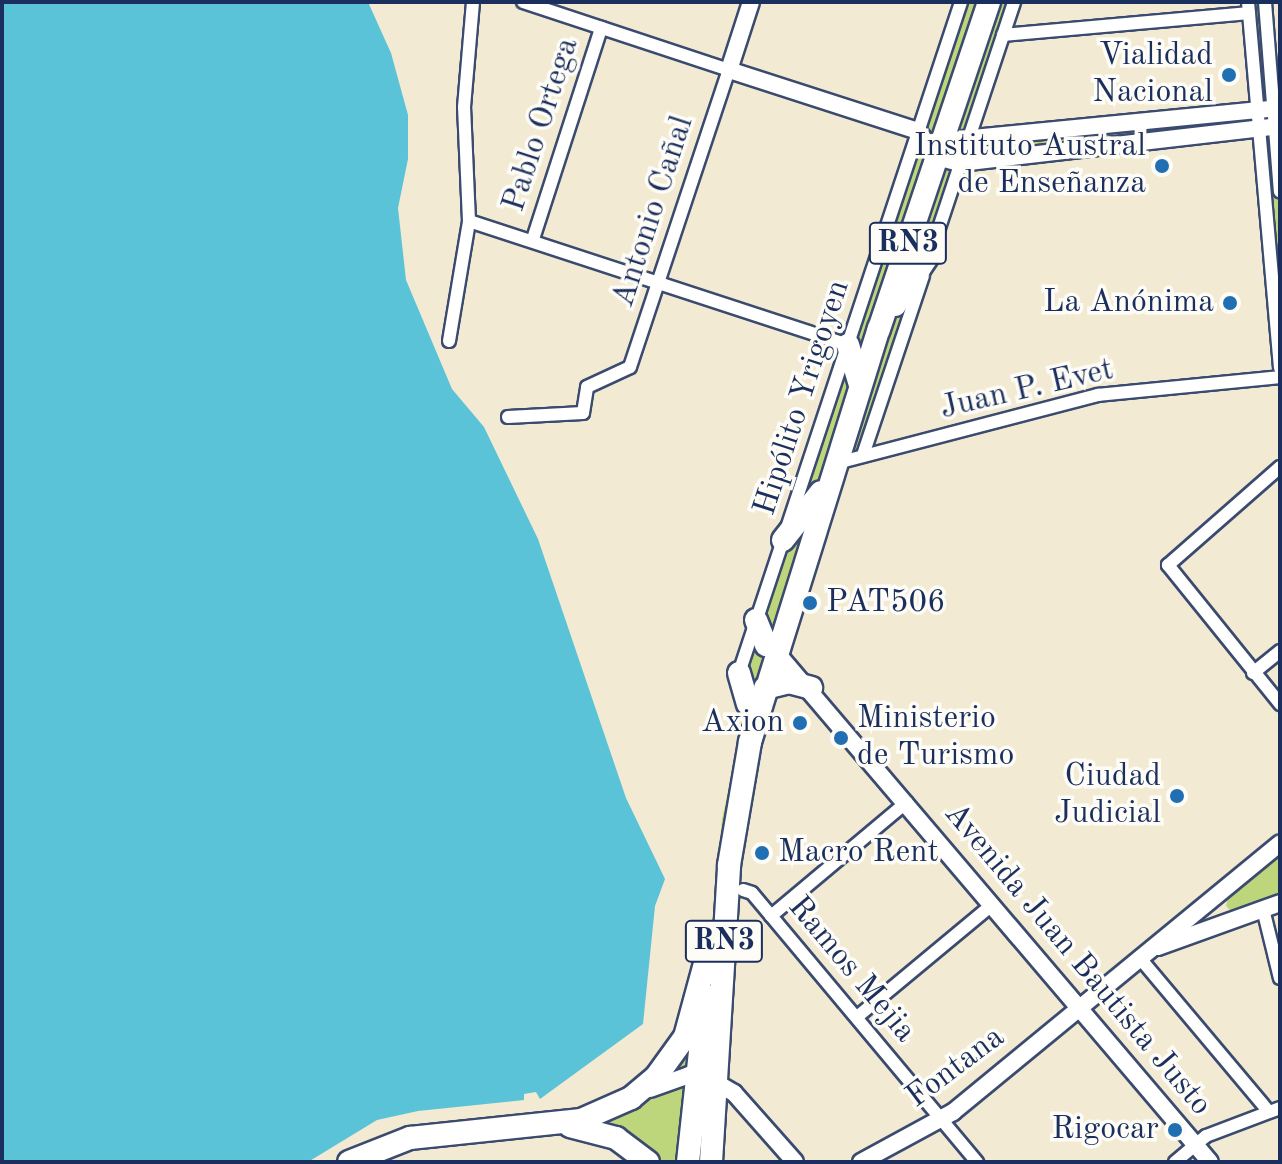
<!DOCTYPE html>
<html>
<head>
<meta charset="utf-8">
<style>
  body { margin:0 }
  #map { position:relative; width:1282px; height:1164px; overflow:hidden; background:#f2ead2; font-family:"Old Standard TT",serif }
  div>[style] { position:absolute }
  .green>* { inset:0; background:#bdd67b }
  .water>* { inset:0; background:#5bc3d8 }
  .roads { filter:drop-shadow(2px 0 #3b4b6f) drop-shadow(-2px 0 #3b4b6f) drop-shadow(0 2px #3b4b6f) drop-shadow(0 -2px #3b4b6f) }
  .street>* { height:12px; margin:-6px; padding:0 6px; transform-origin:6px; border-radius:6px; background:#fff }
  .secondary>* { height:16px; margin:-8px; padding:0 8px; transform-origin:8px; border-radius:8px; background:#fff }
  .highway>* { height:22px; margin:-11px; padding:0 11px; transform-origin:11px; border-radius:11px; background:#fff }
  .dots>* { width:22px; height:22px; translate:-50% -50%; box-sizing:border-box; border:4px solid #fdfcf7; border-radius:50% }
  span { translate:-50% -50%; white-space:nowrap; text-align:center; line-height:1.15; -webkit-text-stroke:7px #fdfcf7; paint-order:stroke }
  .shield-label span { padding:2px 6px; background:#fdfcf7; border:2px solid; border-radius:6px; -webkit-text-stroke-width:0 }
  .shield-label { font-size:30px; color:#1b2f5e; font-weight:700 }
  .poi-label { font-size:32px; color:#1b2f5e }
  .right { translate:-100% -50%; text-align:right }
  .left { translate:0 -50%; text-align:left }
  .street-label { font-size:32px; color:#1b2f5e }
  .frame { position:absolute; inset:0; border:4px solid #1b2f5e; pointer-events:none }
</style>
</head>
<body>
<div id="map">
  <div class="green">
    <i style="clip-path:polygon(961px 2px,1014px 2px,969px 140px,1255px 107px,1248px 2px,1265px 2px,1280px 191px,1280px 368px,1257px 125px,960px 163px,863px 455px,835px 464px,750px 742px,711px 1162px,648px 1162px,581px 1120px,667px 1063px,710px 945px,722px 819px,748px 704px,739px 673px)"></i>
    <i style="clip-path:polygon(1280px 855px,1280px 898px,1233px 913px,1226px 906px,1228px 897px)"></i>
  </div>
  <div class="water">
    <i style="clip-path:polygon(2px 2px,368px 2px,391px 53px,408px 115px,408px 159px,398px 208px,406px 280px,452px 389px,484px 427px,538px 539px,626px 798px,665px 879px,655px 906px,643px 1024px,540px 1099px,536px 1092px,524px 1094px,524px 1100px,418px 1111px,377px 1120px,308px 1162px,2px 1162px)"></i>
  </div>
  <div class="roads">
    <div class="street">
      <i style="left:1248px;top:2px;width:367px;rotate:85deg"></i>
      <i style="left:1265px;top:2px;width:190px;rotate:85.5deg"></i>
      <i style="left:1003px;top:35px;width:247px;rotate:-5.1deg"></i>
      <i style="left:469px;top:221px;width:399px;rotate:18.1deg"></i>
      <i style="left:533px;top:239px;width:222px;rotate:-72.1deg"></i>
      <i style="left:929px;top:258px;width:270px;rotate:-71.6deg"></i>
      <i style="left:449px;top:341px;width:122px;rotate:-80.5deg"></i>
      <i style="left:469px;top:221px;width:114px;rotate:-92.5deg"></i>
      <i style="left:464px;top:107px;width:105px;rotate:-85.1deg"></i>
      <i style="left:508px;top:417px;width:75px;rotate:-3.1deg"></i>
      <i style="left:583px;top:413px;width:26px;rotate:-81deg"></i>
      <i style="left:587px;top:387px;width:47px;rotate:-24.9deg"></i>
      <i style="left:630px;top:367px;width:313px;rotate:-71.6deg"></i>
      <i style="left:729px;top:70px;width:217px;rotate:-161.7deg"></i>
      <i style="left:863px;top:455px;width:189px;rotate:-71.5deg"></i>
      <i style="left:837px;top:463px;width:270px;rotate:-14.6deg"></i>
      <i style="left:1098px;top:395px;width:183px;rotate:-5.6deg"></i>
      <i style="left:1280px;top:467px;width:149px;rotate:138.8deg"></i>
      <i style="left:1168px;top:565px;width:179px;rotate:51.1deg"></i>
      <i style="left:739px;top:673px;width:707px;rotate:-71.69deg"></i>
      <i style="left:1253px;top:673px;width:35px;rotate:-39deg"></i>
      <i style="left:743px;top:890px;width:9px;rotate:18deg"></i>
      <i style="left:752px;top:893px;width:351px;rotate:50.1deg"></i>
      <i style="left:1263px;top:909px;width:71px;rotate:76.2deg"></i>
      <i style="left:771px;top:916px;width:177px;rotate:-40deg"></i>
      <i style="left:1139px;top:957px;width:202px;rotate:50deg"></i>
      <i style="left:857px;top:1017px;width:175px;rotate:-39.7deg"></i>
      <i style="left:1175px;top:1162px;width:40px;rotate:-40deg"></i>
      <i style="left:1206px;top:1136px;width:79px;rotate:-20.7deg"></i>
    </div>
    <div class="secondary">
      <i style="left:751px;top:2px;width:71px;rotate:107.9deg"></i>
      <i style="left:729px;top:70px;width:199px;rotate:17.9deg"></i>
      <i style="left:918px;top:131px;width:32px;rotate:54deg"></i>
      <i style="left:937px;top:157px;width:24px;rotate:15deg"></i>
      <i style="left:960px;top:163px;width:322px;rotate:-6.6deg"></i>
      <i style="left:932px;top:142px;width:350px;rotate:-5.6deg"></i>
      <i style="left:771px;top:646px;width:677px;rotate:49.61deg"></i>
      <i style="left:1158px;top:947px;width:130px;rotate:-19.8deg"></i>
      <i style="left:650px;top:1089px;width:41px;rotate:-19.7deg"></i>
      <i style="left:689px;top:1075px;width:27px;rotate:15deg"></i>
      <i style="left:715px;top:1082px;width:22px;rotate:30deg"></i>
      <i style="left:734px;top:1093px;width:92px;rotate:48.5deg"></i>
      <i style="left:861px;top:1162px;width:105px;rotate:-28.5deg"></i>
      <i style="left:953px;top:1112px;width:423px;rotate:-39.4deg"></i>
    </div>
    <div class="highway">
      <i style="left:895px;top:305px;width:63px;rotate:-56.1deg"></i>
      <i style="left:848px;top:345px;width:42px;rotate:73.3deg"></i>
      <i style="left:783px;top:540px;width:61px;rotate:-51.6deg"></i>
      <i style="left:756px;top:620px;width:27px;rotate:68deg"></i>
      <i style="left:739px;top:673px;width:32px;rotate:74deg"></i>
      <i style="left:765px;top:688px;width:25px;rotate:-14deg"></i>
      <i style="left:789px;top:682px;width:23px;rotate:15deg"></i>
      <i style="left:570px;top:1126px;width:48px;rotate:14.6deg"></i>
      <i style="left:616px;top:1138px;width:40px;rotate:37deg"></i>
      <i style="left:349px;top:1162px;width:66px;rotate:-21.5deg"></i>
      <i style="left:410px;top:1138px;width:172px;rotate:-6deg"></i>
      <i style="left:581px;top:1120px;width:55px;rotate:-23.7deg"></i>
      <i style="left:631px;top:1098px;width:33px;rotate:-40deg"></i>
      <i style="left:656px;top:1077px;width:49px;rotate:-54.1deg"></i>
      <i style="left:685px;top:1037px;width:95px;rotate:-74.8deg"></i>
      <i style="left:688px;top:1162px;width:167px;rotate:-83.8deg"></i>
      <i style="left:711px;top:1162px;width:298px;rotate:-86.5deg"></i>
      <i style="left:729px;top:865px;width:125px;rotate:-80.3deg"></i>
      <i style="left:750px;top:742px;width:433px;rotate:-72.7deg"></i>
      <i style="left:879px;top:329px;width:345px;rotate:-71.4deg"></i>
    </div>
  </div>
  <div class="dots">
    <i style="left:1229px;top:75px;background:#1f6fb2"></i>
    <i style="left:1162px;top:166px;background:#1f6fb2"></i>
    <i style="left:1230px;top:303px;background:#1f6fb2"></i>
    <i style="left:810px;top:603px;background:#1f6fb2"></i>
    <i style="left:800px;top:723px;background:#1f6fb2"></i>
    <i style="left:841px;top:738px;background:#1f6fb2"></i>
    <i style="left:1177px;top:796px;background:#1f6fb2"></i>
    <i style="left:762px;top:853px;background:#1f6fb2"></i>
    <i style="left:1175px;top:1130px;background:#1f6fb2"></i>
  </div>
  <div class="shield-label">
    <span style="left:908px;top:243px">RN3</span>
    <span style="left:724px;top:941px">RN3</span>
  </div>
  <div class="poi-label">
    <span class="right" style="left:1213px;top:75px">Vialidad<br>Nacional</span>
    <span class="right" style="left:1146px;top:166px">Instituto Austral<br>de Enseñanza</span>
    <span class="right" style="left:1214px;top:303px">La Anónima</span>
    <span class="left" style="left:826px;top:603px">PAT506</span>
    <span class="left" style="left:857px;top:738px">Ministerio<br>de Turismo</span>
    <span class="right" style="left:784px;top:723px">Axion</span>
    <span class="right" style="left:1161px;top:796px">Ciudad<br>Judicial</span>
    <span class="left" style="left:778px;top:853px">Macro Rent</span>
    <span class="right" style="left:1159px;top:1130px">Rigocar</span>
  </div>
  <div class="street-label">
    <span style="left:542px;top:125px;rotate:-72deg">Pablo Ortega</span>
    <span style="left:654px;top:212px;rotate:-72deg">Antonio Cañal</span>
    <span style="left:1027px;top:390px;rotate:-13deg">Juan P. Evet</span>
    <span style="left:803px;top:398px;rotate:-72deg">Hipólito Yrigoyen</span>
    <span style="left:1077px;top:960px;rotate:50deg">Avenida Juan Bautista Justo</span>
    <span style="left:851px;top:970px;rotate:50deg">Ramos Mejia</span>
    <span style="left:956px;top:1068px;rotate:-37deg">Fontana</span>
  </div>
  <div class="frame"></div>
</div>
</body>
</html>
